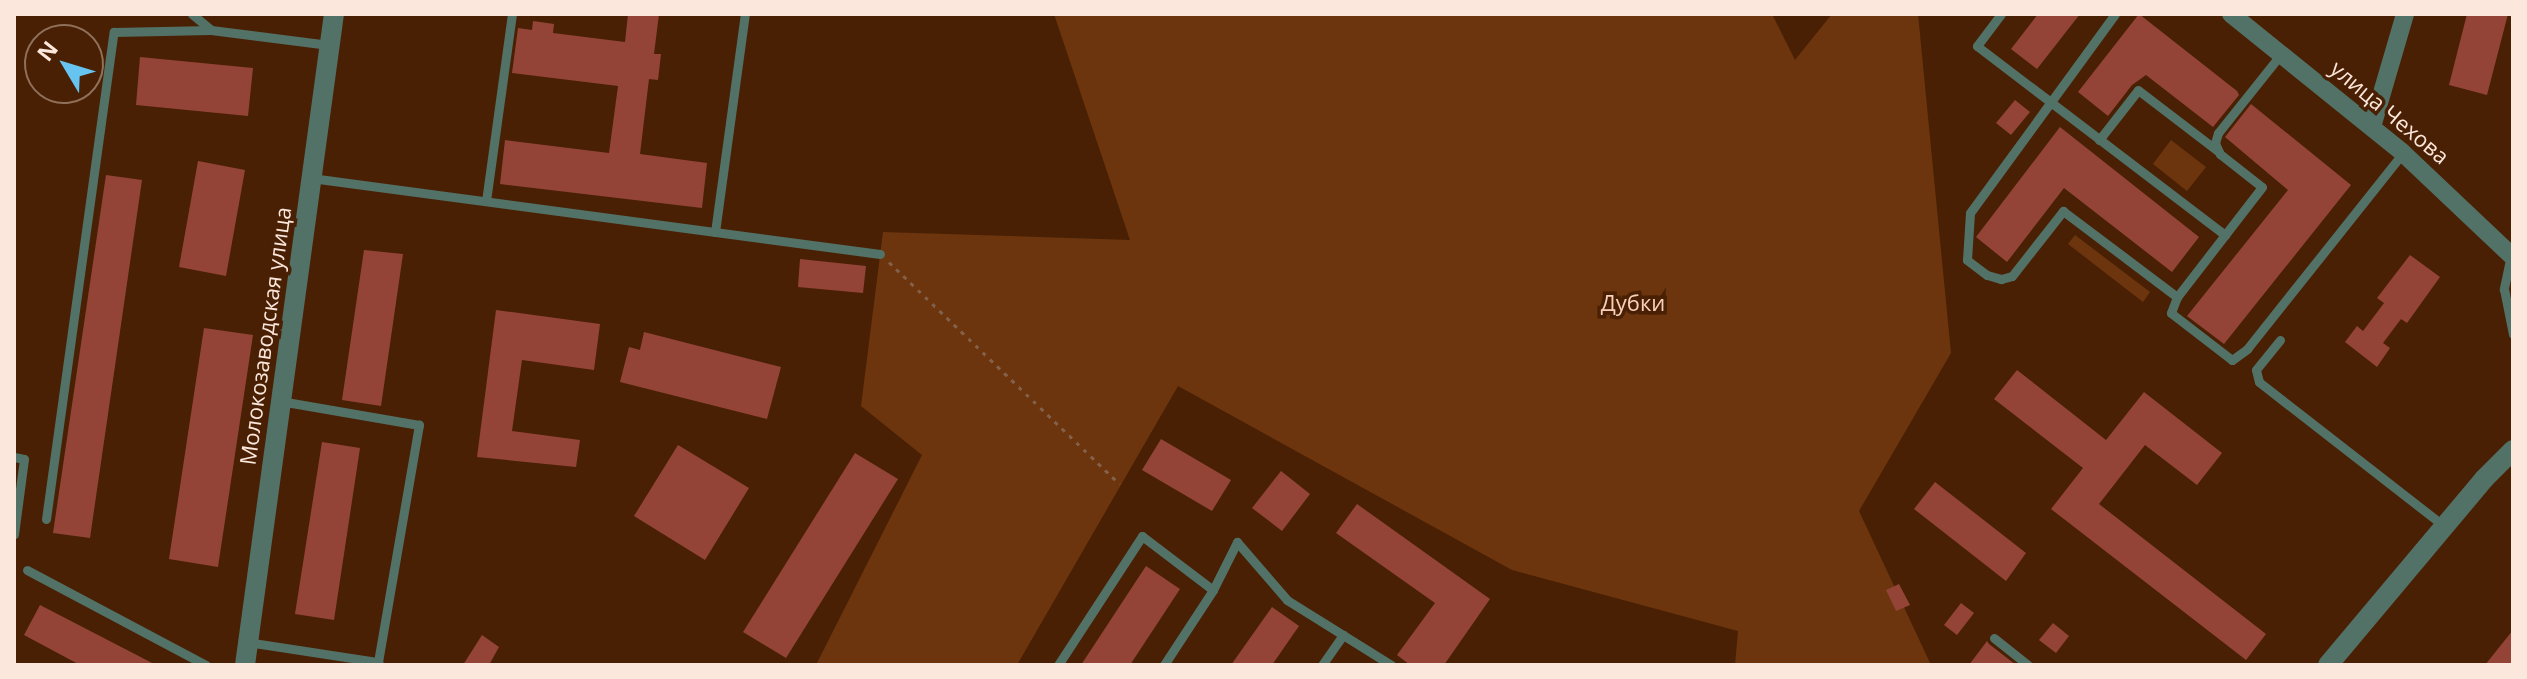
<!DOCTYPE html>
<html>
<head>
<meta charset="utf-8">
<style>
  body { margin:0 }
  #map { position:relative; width:2527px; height:679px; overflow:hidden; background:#492004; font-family:"Open Sans",sans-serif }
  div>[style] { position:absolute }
  .green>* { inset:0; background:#6c350e }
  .building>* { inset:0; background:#934437 }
  .path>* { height:3px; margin-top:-1.5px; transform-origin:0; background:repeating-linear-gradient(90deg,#83604a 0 4px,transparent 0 10px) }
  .service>* { height:9px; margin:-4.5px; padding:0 4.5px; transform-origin:4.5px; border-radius:4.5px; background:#527267 }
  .minor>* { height:18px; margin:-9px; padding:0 9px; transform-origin:9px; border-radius:9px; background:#527267 }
  .tertiary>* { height:20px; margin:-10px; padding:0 10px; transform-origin:10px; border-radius:10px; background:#527267 }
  span { translate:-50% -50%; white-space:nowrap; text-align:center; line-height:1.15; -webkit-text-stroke:7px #492004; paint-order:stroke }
  .street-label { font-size:22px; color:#fce7dc }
  .park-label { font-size:22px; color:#f9d0b9 }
  .frame { position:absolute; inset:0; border:16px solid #fce7dc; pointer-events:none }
  .north { position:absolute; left:24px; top:24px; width:80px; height:80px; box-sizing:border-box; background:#492004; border:2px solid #91705a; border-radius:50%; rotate:308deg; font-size:22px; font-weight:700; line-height:32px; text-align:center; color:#fce7dc }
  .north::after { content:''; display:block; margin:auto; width:28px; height:36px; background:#67c4f0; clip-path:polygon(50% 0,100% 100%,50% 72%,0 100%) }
</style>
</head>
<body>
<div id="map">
  <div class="green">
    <i style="clip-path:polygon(1054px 14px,1772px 14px,1795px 60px,1832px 14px,1918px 14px,1951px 353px,1859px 511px,1931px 665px,1735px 665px,1738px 631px,1512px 570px,1178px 386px,1017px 665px,816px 665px,922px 455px,861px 406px,883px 232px,1130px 240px)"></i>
    <i style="clip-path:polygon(2171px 140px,2206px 167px,2187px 191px,2153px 164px)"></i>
    <i style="clip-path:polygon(2075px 235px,2150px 292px,2143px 302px,2068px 244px)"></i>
  </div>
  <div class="building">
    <i style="clip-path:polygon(628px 14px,659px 14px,654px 54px,661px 54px,658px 80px,649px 79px,640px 154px,707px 163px,702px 208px,500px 184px,505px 140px,609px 153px,618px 86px,512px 73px,518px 28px,532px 30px,533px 21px,554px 24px,553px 33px,625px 42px)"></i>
    <i style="clip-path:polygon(2038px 14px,2080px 14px,2037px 69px,2011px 49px)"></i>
    <i style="clip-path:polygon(2139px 14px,2237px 91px,2239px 95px,2213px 127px,2146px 75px,2132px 85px,2108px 116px,2078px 92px)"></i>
    <i style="clip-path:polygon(2467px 14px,2508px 14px,2487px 95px,2449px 85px)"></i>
    <i style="clip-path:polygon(140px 57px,253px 68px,248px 116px,136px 105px)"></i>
    <i style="clip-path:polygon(2015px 100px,2030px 112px,2011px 135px,1996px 123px)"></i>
    <i style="clip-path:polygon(2251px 104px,2351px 185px,2224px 344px,2187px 316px,2288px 190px,2225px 137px)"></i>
    <i style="clip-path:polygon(2060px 127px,2199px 237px,2172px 272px,2064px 188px,2007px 262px,1976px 237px)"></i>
    <i style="clip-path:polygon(198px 161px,245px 170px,226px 276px,179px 267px)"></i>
    <i style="clip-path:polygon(106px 175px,142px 180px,90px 538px,53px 533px)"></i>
    <i style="clip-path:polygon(364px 250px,403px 254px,381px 406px,342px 400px)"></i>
    <i style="clip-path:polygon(2410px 255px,2440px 277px,2407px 323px,2401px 319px,2383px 343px,2390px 348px,2377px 367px,2345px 342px,2357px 326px,2363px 331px,2384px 303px,2377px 298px)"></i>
    <i style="clip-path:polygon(800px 259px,866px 266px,863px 293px,798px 287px)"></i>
    <i style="clip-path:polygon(496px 310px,600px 324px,594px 370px,522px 360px,512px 431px,580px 440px,576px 467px,477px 457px)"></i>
    <i style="clip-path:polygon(204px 328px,253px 335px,218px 567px,169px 559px)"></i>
    <i style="clip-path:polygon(644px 332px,781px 367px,767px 419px,620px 382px,629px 347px,640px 350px)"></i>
    <i style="clip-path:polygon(2017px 370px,2106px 440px,2144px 392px,2222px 453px,2197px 485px,2145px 445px,2099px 504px,2266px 634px,2246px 660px,2051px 509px,2083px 468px,1994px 399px)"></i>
    <i style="clip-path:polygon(1161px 439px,1231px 480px,1212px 511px,1142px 470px)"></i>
    <i style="clip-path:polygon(322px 442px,360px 448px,334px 620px,295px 614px)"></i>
    <i style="clip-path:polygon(678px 445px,749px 488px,705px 560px,634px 516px)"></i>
    <i style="clip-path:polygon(855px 453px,898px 479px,786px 658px,743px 632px)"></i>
    <i style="clip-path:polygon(1281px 471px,1310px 494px,1282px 531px,1252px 508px)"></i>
    <i style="clip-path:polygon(1935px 482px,2026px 553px,2006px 581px,1914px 509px)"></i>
    <i style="clip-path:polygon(1357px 504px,1490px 599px,1444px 665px,1410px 665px,1397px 655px,1435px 603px,1336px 533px)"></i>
    <i style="clip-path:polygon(1146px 566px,1180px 589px,1130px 665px,1081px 665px)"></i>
    <i style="clip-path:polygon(1899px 584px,1910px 605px,1896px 611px,1886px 590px)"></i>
    <i style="clip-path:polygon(1961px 603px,1974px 613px,1957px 635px,1944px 625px)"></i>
    <i style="clip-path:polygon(40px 605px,156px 665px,80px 665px,24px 635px)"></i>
    <i style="clip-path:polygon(1272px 607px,1299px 626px,1272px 665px,1231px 665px)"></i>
    <i style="clip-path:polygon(2053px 623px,2069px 636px,2056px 653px,2039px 640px)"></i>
    <i style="clip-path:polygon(2513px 630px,2513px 665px,2485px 665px)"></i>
    <i style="clip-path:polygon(482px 635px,499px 647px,489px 665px,463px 665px)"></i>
    <i style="clip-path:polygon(1987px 641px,1989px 644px,2016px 665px,1969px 665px)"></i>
  </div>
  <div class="path">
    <i style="left:889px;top:262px;width:320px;rotate:43.9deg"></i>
  </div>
  <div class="service">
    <i style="left:192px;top:14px;width:25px;rotate:40deg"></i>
    <i style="left:2001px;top:14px;width:40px;rotate:127deg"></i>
    <i style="left:1977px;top:46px;width:312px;rotate:37.3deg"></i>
    <i style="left:2115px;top:14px;width:246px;rotate:126.1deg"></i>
    <i style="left:1970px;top:213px;width:47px;rotate:93.7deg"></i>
    <i style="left:1967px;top:260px;width:25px;rotate:37deg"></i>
    <i style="left:1987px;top:275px;width:15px;rotate:16deg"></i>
    <i style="left:2001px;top:279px;width:11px;rotate:-15deg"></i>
    <i style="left:2012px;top:276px;width:83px;rotate:-51.9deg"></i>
    <i style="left:2063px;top:211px;width:143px;rotate:37deg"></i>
    <i style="left:2281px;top:54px;width:101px;rotate:128.6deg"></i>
    <i style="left:2218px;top:133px;width:10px;rotate:107deg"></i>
    <i style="left:2215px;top:143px;width:12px;rotate:66deg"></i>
    <i style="left:2220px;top:154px;width:53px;rotate:38.2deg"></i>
    <i style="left:2262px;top:187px;width:139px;rotate:127.7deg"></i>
    <i style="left:2177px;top:297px;width:17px;rotate:111deg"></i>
    <i style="left:2171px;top:313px;width:77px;rotate:37.6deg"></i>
    <i style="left:2232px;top:360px;width:19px;rotate:-36deg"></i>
    <i style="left:2247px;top:349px;width:251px;rotate:-51.5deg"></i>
    <i style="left:2099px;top:140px;width:63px;rotate:-52deg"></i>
    <i style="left:2138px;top:90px;width:102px;rotate:37.4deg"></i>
    <i style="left:311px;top:178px;width:574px;rotate:7.61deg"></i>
    <i style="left:486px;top:201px;width:189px;rotate:-82.1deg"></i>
    <i style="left:715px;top:232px;width:220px;rotate:-82.2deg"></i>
    <i style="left:2511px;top:255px;width:35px;rotate:102deg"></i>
    <i style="left:2504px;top:289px;width:46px;rotate:78.7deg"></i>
    <i style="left:2280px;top:340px;width:38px;rotate:129deg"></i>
    <i style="left:2256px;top:370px;width:12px;rotate:76deg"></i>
    <i style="left:2259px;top:382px;width:234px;rotate:37.9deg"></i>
    <i style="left:14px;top:457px;width:10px;rotate:11deg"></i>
    <i style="left:24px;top:459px;width:76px;rotate:97.6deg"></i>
    <i style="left:46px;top:519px;width:492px;rotate:-82.1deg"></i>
    <i style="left:114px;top:32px;width:97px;rotate:-1.2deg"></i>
    <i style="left:211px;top:30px;width:119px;rotate:7.2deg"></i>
    <i style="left:27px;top:570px;width:203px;rotate:28deg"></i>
    <i style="left:1213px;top:590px;width:54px;rotate:-63.4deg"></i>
    <i style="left:1237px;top:542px;width:77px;rotate:49.2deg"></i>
    <i style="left:1287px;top:600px;width:123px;rotate:32deg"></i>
    <i style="left:1994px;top:638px;width:43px;rotate:38.5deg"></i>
    <i style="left:247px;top:642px;width:133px;rotate:8.7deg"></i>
    <i style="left:378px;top:662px;width:241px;rotate:-80.2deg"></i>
    <i style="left:419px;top:425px;width:141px;rotate:-170.2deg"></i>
    <i style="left:1058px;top:665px;width:154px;rotate:-56.9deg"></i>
    <i style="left:1142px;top:536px;width:89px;rotate:37.3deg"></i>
    <i style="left:1213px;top:590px;width:90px;rotate:123.2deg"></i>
    <i style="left:1322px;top:665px;width:37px;rotate:-55deg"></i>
  </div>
  <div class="minor">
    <i style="left:2231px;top:14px;width:221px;rotate:38.9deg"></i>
    <i style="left:2403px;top:153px;width:151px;rotate:43.4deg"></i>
    <i style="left:2372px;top:127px;width:118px;rotate:-73.7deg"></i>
  </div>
  <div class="tertiary">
    <i style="left:245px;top:665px;width:657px;rotate:-82.22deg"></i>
    <i style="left:2328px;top:665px;width:243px;rotate:-50deg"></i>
    <i style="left:2484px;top:479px;width:41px;rotate:-45deg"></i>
  </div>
  <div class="street-label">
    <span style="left:2390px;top:112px;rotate:40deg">улица Чехова</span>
    <span style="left:265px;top:336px;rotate:-82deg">Молокозаводская улица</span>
  </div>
  <div class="park-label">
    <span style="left:1633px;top:303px">Дубки</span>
  </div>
  <div class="frame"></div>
  <div class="north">N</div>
</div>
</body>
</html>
